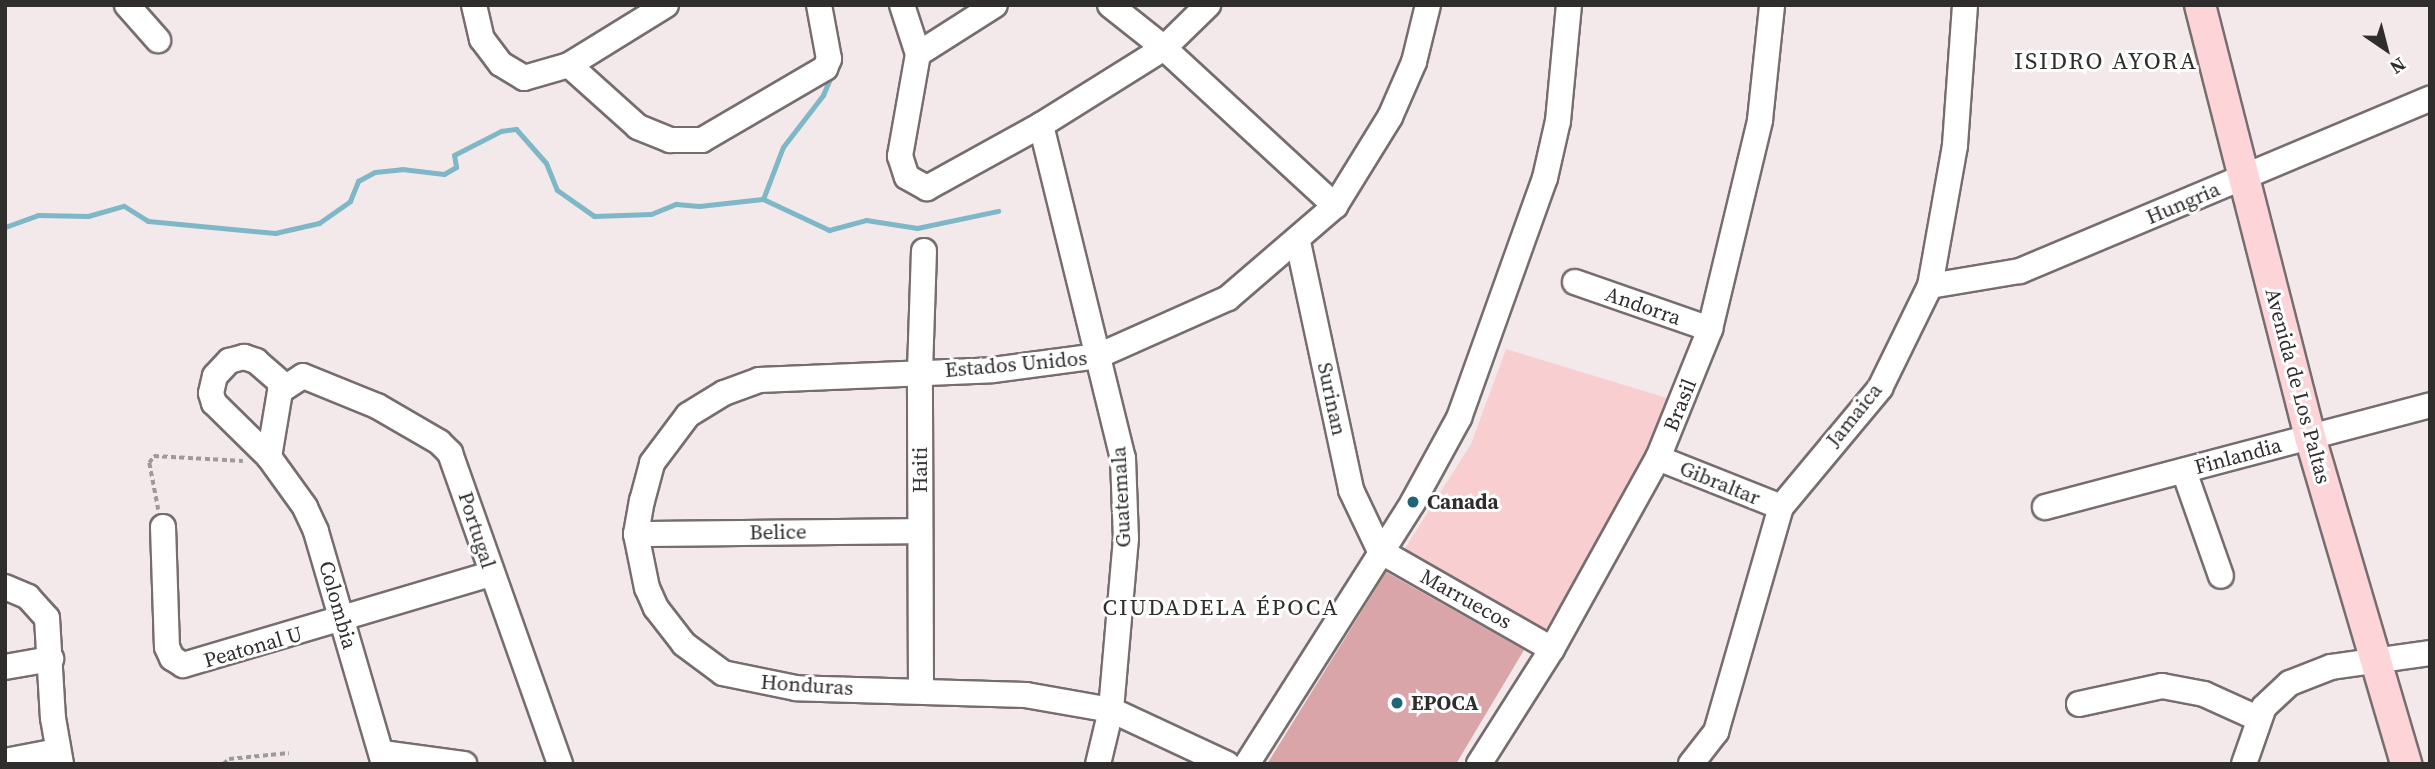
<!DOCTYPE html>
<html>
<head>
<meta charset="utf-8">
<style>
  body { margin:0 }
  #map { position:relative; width:2435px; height:769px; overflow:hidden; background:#f4e9ea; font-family:"Source Serif 4",serif }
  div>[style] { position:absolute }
  .green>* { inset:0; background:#f9ced1 }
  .stream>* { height:5px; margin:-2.5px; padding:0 2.5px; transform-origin:2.5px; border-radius:2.5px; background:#7eb7c7 }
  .building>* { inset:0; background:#daa5a9 }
  .path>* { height:3.5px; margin-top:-1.75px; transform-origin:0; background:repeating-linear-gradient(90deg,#a09899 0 5px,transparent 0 8.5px) }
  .roads { filter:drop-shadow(2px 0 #766d6e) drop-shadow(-2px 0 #766d6e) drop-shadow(0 2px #766d6e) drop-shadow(0 -2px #766d6e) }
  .minor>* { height:24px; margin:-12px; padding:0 12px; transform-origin:12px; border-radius:12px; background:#fff }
  .major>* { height:30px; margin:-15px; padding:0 15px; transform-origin:15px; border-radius:15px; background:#fdd4d7 }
  .dots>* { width:19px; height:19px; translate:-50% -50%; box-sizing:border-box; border:4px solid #fff; border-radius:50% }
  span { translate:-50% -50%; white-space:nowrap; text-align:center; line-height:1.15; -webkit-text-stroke:6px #fff; paint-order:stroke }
  .street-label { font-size:21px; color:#302d2d }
  .poi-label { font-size:21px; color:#302d2d; font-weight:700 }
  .left { translate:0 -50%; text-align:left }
  .neighbourhood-label { font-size:23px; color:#302d2d; letter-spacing:2px }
  .quarter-label { font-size:24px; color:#302d2d; letter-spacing:2px }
  .frame { position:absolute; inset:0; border:7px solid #302d2d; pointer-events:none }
  .north { position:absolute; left:2351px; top:14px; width:70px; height:70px; -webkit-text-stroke:5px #fff; paint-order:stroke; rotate:145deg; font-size:19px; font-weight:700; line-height:28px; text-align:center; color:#302d2d }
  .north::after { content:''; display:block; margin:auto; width:24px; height:32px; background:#302d2d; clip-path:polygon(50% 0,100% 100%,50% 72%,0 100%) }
</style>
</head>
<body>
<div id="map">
  <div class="green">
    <i style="clip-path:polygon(1506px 349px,1667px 398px,1648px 456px,1542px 635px,1400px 556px,1471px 444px)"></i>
  </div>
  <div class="stream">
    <i style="left:763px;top:199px;width:73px;rotate:25.2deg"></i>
    <i style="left:829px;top:230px;width:38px;rotate:-15deg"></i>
    <i style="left:866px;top:220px;width:52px;rotate:8.9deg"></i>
    <i style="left:917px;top:228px;width:83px;rotate:-11.9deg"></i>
    <i style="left:5px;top:227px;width:35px;rotate:-20deg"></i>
    <i style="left:38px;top:215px;width:50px;rotate:1.1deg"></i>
    <i style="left:88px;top:216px;width:37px;rotate:-16deg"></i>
    <i style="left:124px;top:206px;width:28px;rotate:32deg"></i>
    <i style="left:148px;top:221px;width:128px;rotate:5.4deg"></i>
    <i style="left:275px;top:233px;width:45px;rotate:-12.8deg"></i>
    <i style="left:319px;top:223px;width:38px;rotate:-35deg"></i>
    <i style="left:350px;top:201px;width:22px;rotate:-68deg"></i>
    <i style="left:358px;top:181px;width:19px;rotate:-28deg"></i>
    <i style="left:375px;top:172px;width:27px;rotate:-6deg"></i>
    <i style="left:402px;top:169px;width:42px;rotate:6.8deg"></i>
    <i style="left:444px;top:174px;width:14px;rotate:-30deg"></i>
    <i style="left:456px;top:167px;width:12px;rotate:-99deg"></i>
    <i style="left:454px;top:155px;width:53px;rotate:-27.1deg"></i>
    <i style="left:501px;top:131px;width:15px;rotate:-8deg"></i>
    <i style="left:516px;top:129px;width:45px;rotate:48.6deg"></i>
    <i style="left:546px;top:163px;width:29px;rotate:68deg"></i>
    <i style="left:557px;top:190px;width:45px;rotate:35.1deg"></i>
    <i style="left:594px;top:216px;width:57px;rotate:-2deg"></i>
    <i style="left:651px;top:214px;width:27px;rotate:-22deg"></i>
    <i style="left:676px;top:204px;width:23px;rotate:5deg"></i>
    <i style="left:699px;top:206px;width:64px;rotate:-6.2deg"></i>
    <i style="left:763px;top:199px;width:56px;rotate:-69deg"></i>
    <i style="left:783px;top:147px;width:66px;rotate:-52.4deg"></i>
    <i style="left:823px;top:95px;width:21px;rotate:-67deg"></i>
  </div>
  <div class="building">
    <i style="clip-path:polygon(1386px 572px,1524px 650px,1456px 764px,1267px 764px)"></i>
  </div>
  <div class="path">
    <i style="left:158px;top:510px;width:48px;rotate:-100.8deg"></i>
    <i style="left:149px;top:463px;width:9px;rotate:-54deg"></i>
    <i style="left:154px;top:456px;width:89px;rotate:3.2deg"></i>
    <i style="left:223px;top:764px;width:8px;rotate:-40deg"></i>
    <i style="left:229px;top:759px;width:60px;rotate:-5.7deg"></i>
  </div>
  <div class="roads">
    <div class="minor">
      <i style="left:127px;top:5px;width:47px;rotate:48.5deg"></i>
      <i style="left:474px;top:5px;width:35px;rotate:77deg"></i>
      <i style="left:482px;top:39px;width:31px;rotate:53deg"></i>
      <i style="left:501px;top:64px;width:27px;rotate:31deg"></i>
      <i style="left:524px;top:78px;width:47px;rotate:-16.1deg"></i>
      <i style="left:569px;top:65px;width:114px;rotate:-31.7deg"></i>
      <i style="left:902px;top:5px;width:52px;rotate:71.9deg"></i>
      <i style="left:918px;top:54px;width:104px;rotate:100deg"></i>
      <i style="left:900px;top:156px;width:22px;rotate:72deg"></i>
      <i style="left:907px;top:177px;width:23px;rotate:29deg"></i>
      <i style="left:927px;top:188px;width:130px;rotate:-28.9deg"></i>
      <i style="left:1041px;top:125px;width:145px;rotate:-32deg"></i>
      <i style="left:1164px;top:48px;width:62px;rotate:-44.3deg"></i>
      <i style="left:1110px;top:5px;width:69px;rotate:38.5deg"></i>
      <i style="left:1164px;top:48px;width:233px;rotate:42.7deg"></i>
      <i style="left:918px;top:54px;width:91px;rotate:-32.5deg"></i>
      <i style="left:569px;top:65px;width:93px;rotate:41.9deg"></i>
      <i style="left:638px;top:127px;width:35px;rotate:22deg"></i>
      <i style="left:670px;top:140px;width:32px"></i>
      <i style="left:702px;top:140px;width:143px;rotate:-30.3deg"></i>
      <i style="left:825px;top:68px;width:10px;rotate:-66deg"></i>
      <i style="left:829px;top:59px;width:55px;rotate:-100.5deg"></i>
      <i style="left:1041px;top:125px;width:343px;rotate:76.2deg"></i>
      <i style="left:1123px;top:458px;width:80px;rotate:87.9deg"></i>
      <i style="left:1126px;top:538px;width:173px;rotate:95deg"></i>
      <i style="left:1111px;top:710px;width:56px;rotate:103.5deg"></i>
      <i style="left:1298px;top:242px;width:254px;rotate:77.9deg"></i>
      <i style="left:1351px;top:490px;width:68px;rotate:64.6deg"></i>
      <i style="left:1380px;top:551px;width:198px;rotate:29.7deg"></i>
      <i style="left:1575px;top:282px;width:143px;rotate:19.2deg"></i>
      <i style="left:1930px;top:286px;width:91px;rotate:-9.5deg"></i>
      <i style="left:2020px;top:271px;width:445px;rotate:-22.8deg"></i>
      <i style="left:269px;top:457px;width:77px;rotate:-135.5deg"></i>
      <i style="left:214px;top:403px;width:10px;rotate:-107deg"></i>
      <i style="left:211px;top:393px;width:17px;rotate:-77deg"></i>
      <i style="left:215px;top:376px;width:21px;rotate:-47deg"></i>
      <i style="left:229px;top:361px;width:16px;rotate:-15deg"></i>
      <i style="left:244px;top:357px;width:13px;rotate:18deg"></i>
      <i style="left:256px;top:361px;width:37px;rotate:41deg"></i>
      <i style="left:1658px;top:458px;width:132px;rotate:21.7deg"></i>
      <i style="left:2184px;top:471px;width:111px;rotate:70.6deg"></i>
      <i style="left:2045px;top:507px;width:398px;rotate:-14.8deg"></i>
      <i style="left:163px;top:527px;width:120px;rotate:88.1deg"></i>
      <i style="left:167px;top:647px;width:12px;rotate:66deg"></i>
      <i style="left:172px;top:658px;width:13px;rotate:32deg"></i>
      <i style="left:183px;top:665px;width:321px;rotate:-16.5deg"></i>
      <i style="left:636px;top:534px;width:284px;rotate:-0.6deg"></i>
      <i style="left:5px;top:587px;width:25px;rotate:23deg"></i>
      <i style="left:28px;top:597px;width:28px;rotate:48deg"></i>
      <i style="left:47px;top:618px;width:100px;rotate:86.6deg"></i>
      <i style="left:53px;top:718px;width:47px;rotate:80.1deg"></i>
      <i style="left:5px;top:667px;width:47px;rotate:-9.9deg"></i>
      <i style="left:921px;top:690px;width:319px;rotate:-90.2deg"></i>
      <i style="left:920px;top:371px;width:120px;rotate:-88.1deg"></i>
      <i style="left:2079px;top:704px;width:85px;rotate:-12.2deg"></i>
      <i style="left:2162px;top:686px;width:43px;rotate:10.8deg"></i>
      <i style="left:2204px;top:694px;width:60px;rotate:24.4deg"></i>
      <i style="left:383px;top:753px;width:82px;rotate:7.7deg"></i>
      <i style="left:5px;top:761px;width:53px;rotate:-10.9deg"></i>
      <i style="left:384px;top:764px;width:243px;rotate:-106.3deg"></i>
      <i style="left:316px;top:531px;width:26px;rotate:-115deg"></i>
      <i style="left:305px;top:507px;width:62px;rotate:-125.8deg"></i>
      <i style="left:269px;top:457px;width:67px;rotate:-80.5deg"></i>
      <i style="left:280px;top:391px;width:27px;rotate:-33deg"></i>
      <i style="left:303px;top:376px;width:80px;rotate:22.1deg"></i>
      <i style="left:377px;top:406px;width:72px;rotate:30.1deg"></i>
      <i style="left:439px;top:442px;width:16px;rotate:45deg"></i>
      <i style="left:450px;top:453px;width:330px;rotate:70.5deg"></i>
      <i style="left:1227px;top:764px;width:128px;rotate:-155deg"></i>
      <i style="left:1111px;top:710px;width:86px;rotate:-170deg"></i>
      <i style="left:1026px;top:695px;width:230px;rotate:-178.3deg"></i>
      <i style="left:796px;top:688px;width:75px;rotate:-168.4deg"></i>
      <i style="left:723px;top:673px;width:49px;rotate:-143.4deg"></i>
      <i style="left:684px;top:644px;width:46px;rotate:-127.9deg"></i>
      <i style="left:656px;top:608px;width:22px;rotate:-114deg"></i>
      <i style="left:647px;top:588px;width:55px;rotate:-101.5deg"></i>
      <i style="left:636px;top:534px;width:34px;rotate:-80deg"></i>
      <i style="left:642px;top:501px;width:39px;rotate:-75deg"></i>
      <i style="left:652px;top:463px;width:60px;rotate:-53.1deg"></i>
      <i style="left:688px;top:415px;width:42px;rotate:-31.4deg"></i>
      <i style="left:724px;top:393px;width:37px;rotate:-20deg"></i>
      <i style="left:759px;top:380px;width:234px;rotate:-2.4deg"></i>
      <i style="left:993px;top:370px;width:106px;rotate:-7.6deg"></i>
      <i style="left:1098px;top:356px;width:142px;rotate:-24deg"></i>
      <i style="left:1228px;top:298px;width:141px;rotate:-40.7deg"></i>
      <i style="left:1335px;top:206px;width:105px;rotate:-58.3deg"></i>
      <i style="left:1390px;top:117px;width:60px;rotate:-66.4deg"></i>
      <i style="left:1414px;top:62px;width:59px;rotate:-76.2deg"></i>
      <i style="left:1247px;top:764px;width:310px;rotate:-57.6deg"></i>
      <i style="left:1413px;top:502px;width:96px;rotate:-61.3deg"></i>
      <i style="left:1459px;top:418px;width:255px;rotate:-70.3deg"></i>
      <i style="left:1545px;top:178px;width:58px;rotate:-77.2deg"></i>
      <i style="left:1558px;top:121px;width:117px;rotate:-84.6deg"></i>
      <i style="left:1479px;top:764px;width:136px;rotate:-57.6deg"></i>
      <i style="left:1552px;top:649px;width:218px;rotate:-61deg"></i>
      <i style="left:1658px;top:458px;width:139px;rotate:-68deg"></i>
      <i style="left:1710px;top:329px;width:215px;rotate:-76.5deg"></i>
      <i style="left:1760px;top:120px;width:116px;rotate:-84deg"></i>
      <i style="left:1691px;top:764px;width:41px;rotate:-52deg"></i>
      <i style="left:1716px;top:732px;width:234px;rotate:-73.9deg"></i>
      <i style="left:1781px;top:507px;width:155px;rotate:-50.2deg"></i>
      <i style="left:1880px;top:388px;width:114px;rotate:-63.9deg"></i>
      <i style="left:1930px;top:286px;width:143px;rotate:-79.9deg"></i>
      <i style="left:1955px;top:145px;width:140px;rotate:-85.9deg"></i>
      <i style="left:2244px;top:764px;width:60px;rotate:-70.7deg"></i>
      <i style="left:2264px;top:707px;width:35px;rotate:-43deg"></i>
      <i style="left:2290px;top:683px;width:44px;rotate:-21.3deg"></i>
      <i style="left:2331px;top:667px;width:100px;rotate:-8deg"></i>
    </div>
    <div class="major">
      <i style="left:2200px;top:5px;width:446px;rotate:75.7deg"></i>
      <i style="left:2310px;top:437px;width:341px;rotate:73.6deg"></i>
    </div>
  </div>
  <div class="dots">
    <i style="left:1413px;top:502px;background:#206576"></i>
    <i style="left:1397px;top:703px;background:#206576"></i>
  </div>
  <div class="street-label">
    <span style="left:2183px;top:203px;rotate:-23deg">Hungria</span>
    <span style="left:1643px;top:306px;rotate:19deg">Andorra</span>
    <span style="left:1016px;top:364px;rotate:-5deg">Estados Unidos</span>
    <span style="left:2298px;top:386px;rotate:75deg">Avenida de Los Paltas</span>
    <span style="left:1332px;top:399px;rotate:78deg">Surinan</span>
    <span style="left:1680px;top:405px;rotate:-68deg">Brasil</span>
    <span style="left:1854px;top:415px;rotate:-51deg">Jamaica</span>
    <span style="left:2238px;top:456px;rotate:-15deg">Finlandia</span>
    <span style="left:920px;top:470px;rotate:-90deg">Haiti</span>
    <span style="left:1720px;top:483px;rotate:22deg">Gibraltar</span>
    <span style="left:1121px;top:497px;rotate:-93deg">Guatemala</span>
    <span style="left:477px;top:530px;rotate:72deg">Portugal</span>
    <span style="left:778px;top:532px;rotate:-1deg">Belice</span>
    <span style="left:1466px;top:599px;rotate:29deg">Marruecos</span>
    <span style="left:338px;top:605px;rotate:74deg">Colombia</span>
    <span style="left:253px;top:647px;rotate:-16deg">Peatonal U</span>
    <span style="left:807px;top:685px;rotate:4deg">Honduras</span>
  </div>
  <div class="poi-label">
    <span class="left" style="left:1427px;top:502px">Canada</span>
    <span class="left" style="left:1411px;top:703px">EPOCA</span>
  </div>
  <div class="neighbourhood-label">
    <span style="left:1221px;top:607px">CIUDADELA ÉPOCA</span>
  </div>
  <div class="quarter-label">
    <span style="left:2106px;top:61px">ISIDRO AYORA</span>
  </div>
  <div class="frame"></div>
  <div class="north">N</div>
</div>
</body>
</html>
